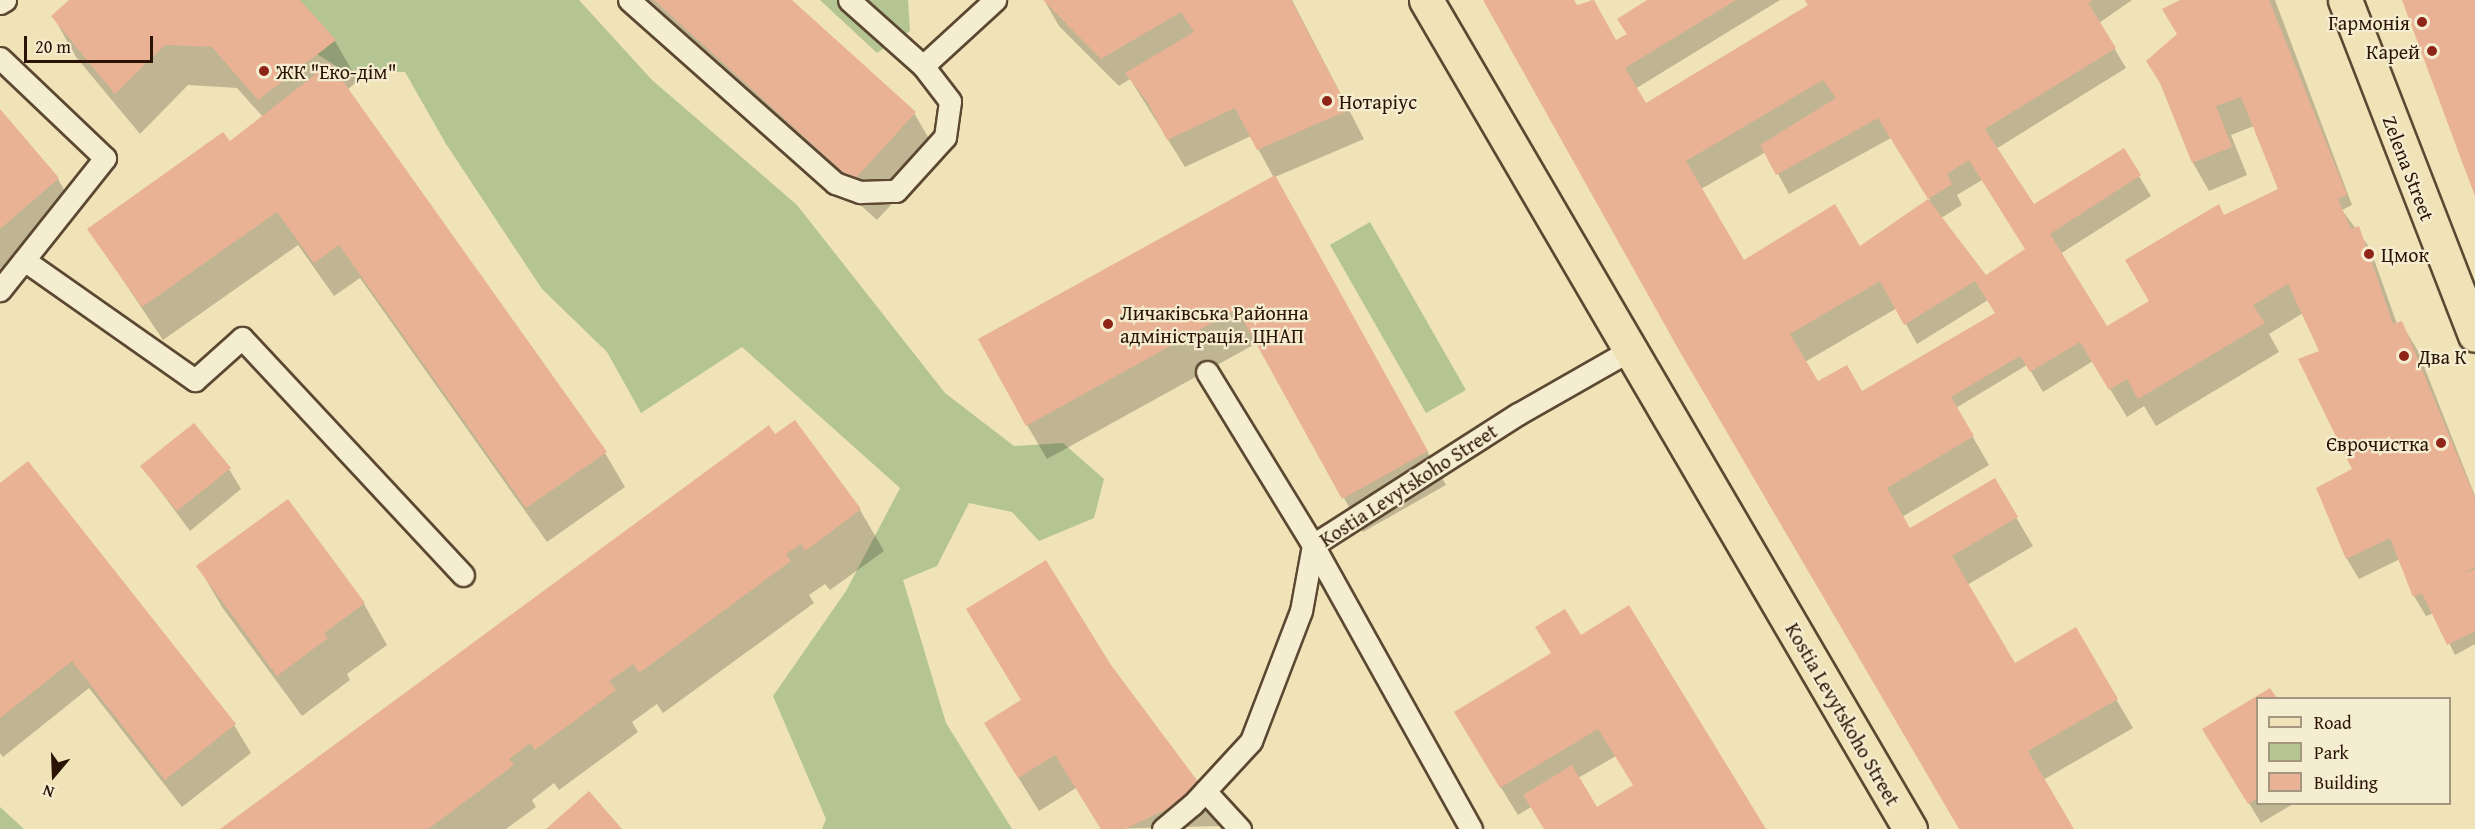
<!DOCTYPE html>
<html>
<head>
<meta charset="utf-8">
<style>
  body { margin:0 }
  #map { position:relative; width:2475px; height:829px; overflow:hidden; background:#f0e3b7; font-family:"Gentium Book Plus",serif }
  div>[style] { position:absolute }
  .green>* { inset:0; background:#b4c593 }
  .shadow>* { inset:0; background:#0003 }
  .building>* { inset:0; background:#e9b295 }
  .roads { filter:drop-shadow(2px 0 #5c4832) drop-shadow(-2px 0 #5c4832) drop-shadow(0 2px #5c4832) drop-shadow(0 -2px #5c4832) }
  .lane>* { height:21px; margin:-10.5px; padding:0 10.5px; transform-origin:10.5px; border-radius:10.5px; background:#f5edd0 }
  .primary>* { height:33px; margin:-16.5px; padding:0 16.5px; transform-origin:16.5px; border-radius:16.5px; background:#f0e3b7 }
  .dots>* { width:16px; height:16px; translate:-50% -50%; box-sizing:border-box; border:3px solid #f5edd0; border-radius:50% }
  span { translate:-50% -50%; white-space:nowrap; text-align:center; line-height:1.15; -webkit-text-stroke:4.5px #f5edd0; paint-order:stroke }
  .poi-label { font-size:20px; color:#2b1406 }
  .right { translate:-100% -50%; text-align:right }
  .left { translate:0 -50%; text-align:left }
  .street-label { font-size:20px; color:#2b1406 }
  .legend { position:absolute; left:2256px; top:697px; width:195px; height:108px; box-sizing:border-box; background:#f5edd0; border:2px solid #a4967f; margin:0; padding:8px 10px; list-style:none; font-size:18px; color:#2b1406 }
  .legend li { display:flex; align-items:center; gap:12px; height:30px }
  .legend b { width:30px; border:2px solid #a4967f }
  .north { position:absolute; left:24px; top:745px; width:60px; height:60px; -webkit-text-stroke:4px #f5edd0; paint-order:stroke; rotate:199deg; font-size:16px; font-weight:700; line-height:24px; text-align:center; color:#2b1406 }
  .north::after { content:''; display:block; margin:auto; width:21px; height:27px; background:#2b1406; clip-path:polygon(50% 0,100% 100%,50% 72%,0 100%) }
  .scale { position:absolute; left:24px; top:36px; width:129px; height:27px; box-sizing:border-box; border:3px solid #2b1406; border-top:0; padding-left:8px; font-size:18px; line-height:21px; white-space:nowrap; color:#2b1406; -webkit-text-stroke:4px #f5edd0; paint-order:stroke }
</style>
</head>
<body>
<div id="map">
  <div class="green">
    <i style="clip-path:polygon(252px 0,579px 0,652px 80px,797px 205px,945px 393px,1014px 446px,1063px 443px,1104px 479px,1094px 518px,1039px 541px,1012px 512px,969px 503px,937px 566px,903px 580px,946px 723px,1012px 829px,822px 829px,826px 819px,773px 696px,846px 591px,900px 488px,742px 347px,641px 413px,607px 352px,542px 289px,446px 144px,405px 72px,344px 71px,301px 44px)"></i>
    <i style="clip-path:polygon(820px 0,908px 0,910px 31px,877px 53px)"></i>
    <i style="clip-path:polygon(1370px 222px,1466px 390px,1426px 413px,1330px 245px)"></i>
    <i style="clip-path:polygon(0 807px,24px 829px,0 829px)"></i>
  </div>
  <div class="shadow">
    <i style="clip-path:polygon(72px 0,298px 0,335px 41px,358px 81px,347px 90px,605px 453px,625px 487px,547px 542px,360px 278px,334px 296px,298px 245px,163px 340px,89px 229px,229px 144px,263px 117px,237px 88px,188px 85px,140px 134px,76px 57px,53px 16px)"></i>
    <i style="clip-path:polygon(634px 0,790px 0,914px 113px,938px 154px,877px 220px)"></i>
    <i style="clip-path:polygon(1044px 0,1292px 0,1364px 139px,1275px 177px,1446px 485px,1363px 532px,1257px 343px,1047px 459px,1027px 425px,1274px 178px,1251px 136px,1185px 167px,1130px 79px,1119px 86px,1059px 26px)"></i>
    <i style="clip-path:polygon(evenodd,1485px 0,1572px 0,1577px 7px,1592px 0,1616px 42px,1628px 35px,1649px 0,1780px 0,1635px 89px,1645px 105px,1809px 6px,1805px 0,2132px 0,2099px 23px,2126px 68px,1996px 149px,2033px 206px,2123px 150px,2139px 176px,2151px 196px,2060px 254px,2106px 328px,2151px 302px,2224px 217px,2280px 190px,2254px 126px,2231px 135px,2247px 175px,2209px 191px,2193px 163px,2178px 35px,2183px 0,2275px 0,2352px 205px,2342px 210px,2370px 248px,2397px 324px,2401px 323px,2418px 351px,2475px 496px,2475px 644px,2455px 655px,2434px 613px,2426px 616px,2414px 596px,2400px 559px,2359px 579px,2347px 559px,2335px 527px,2354px 470px,2321px 352px,2303px 313px,2269px 334px,2279px 352px,2156px 426px,2144px 406px,2127px 417px,2093px 361px,2043px 392px,2027px 365px,1956px 408px,1989px 465px,1902px 517px,1910px 530px,1994px 480px,2033px 546px,1967px 585px,2014px 665px,2075px 629px,2133px 728px,2043px 780px,2072px 829px,1961px 829px,1769px 504px,1485px 0,1891px 138px,1930px 200px,1860px 248px,1743px 262px,1701px 189px,1766px 152px,1789px 194px,1891px 138px,1485px 0,1982px 180px,2026px 250px,1986px 277px,1941px 218px,1962px 205px,1957px 195px,1982px 180px,1485px 0,1988px 300px,1996px 314px,1862px 393px,1818px 384px,1805px 362px,1897px 308px,1917px 344px,1988px 300px)"></i>
    <i style="clip-path:polygon(0 111px,58px 179px,74px 207px,0 271px)"></i>
    <i style="clip-path:polygon(795px 422px,860px 510px,884px 551px,830px 590px,825px 584px,809px 595px,814px 603px,663px 713px,657px 704px,632px 722px,638px 732px,559px 790px,554px 783px,532px 800px,536px 807px,506px 829px,223px 829px)"></i>
    <i style="clip-path:polygon(142px 466px,229px 469px,241px 489px,190px 531px)"></i>
    <i style="clip-path:polygon(0 485px,234px 725px,251px 753px,182px 807px,89px 688px,3px 757px,0 753px)"></i>
    <i style="clip-path:polygon(198px 566px,364px 604px,387px 645px,347px 674px,350px 680px,302px 716px,222px 607px)"></i>
    <i style="clip-path:polygon(evenodd,1580px 637px,1764px 829px,1545px 829px,1531px 807px,1518px 815px,1472px 741px,1580px 637px,1616px 756px,1634px 786px,1597px 809px,1578px 778px,1616px 756px)"></i>
    <i style="clip-path:polygon(1109px 666px,1203px 792px,1223px 826px,1101px 829px,1076px 788px,1039px 811px,1006px 758px,1023px 701px)"></i>
    <i style="clip-path:polygon(2270px 690px,2275px 698px,2258px 698px,2258px 804px,2293px 804px,2261px 823px,2204px 729px)"></i>
  </div>
  <div class="building">
    <i style="clip-path:polygon(69px 0,300px 0,336px 40px,258px 100px,212px 47px,165px 45px,115px 94px,51px 16px)"></i>
    <i style="clip-path:polygon(654px 0,792px 0,916px 112px,853px 181px)"></i>
    <i style="clip-path:polygon(1043px 0,1291px 0,1349px 110px,1257px 150px,1235px 108px,1167px 140px,1148px 103px,1125px 73px,1194px 32px,1181px 12px,1101px 59px)"></i>
    <i style="clip-path:polygon(evenodd,1483px 0,1574px 0,1577px 5px,1594px 0,1616px 40px,1627px 34px,1617px 19px,1647px 0,1736px 0,1625px 68px,1646px 103px,1808px 5px,1805px 0,2093px 0,2088px 3px,2116px 48px,1985px 129px,2034px 204px,2124px 148px,2141px 175px,2050px 234px,2107px 326px,2149px 301px,2125px 260px,2219px 204px,2224px 215px,2278px 189px,2241px 97px,2216px 106px,2232px 147px,2192px 163px,2160px 83px,2146px 61px,2177px 34px,2162px 9px,2180px 0,2269px 0,2347px 195px,2338px 199px,2351px 229px,2359px 226px,2393px 324px,2402px 321px,2475px 498px,2475px 567px,2462px 574px,2475px 569px,2475px 631px,2447px 645px,2422px 593px,2413px 597px,2390px 538px,2346px 559px,2316px 488px,2352px 469px,2298px 359px,2319px 351px,2288px 284px,2253px 305px,2265px 323px,2138px 399px,2127px 379px,2109px 390px,2080px 342px,2030px 372px,2020px 356px,1951px 397px,1974px 436px,1887px 488px,1910px 528px,1995px 478px,2018px 517px,1952px 556px,2015px 663px,2076px 627px,2118px 699px,2028px 751px,2074px 829px,1959px 829px,1680px 352px,1483px 0,1823px 80px,1836px 98px,1760px 145px,1776px 175px,1878px 118px,1928px 199px,1860px 246px,1835px 204px,1744px 260px,1686px 161px,1823px 80px,1483px 0,1969px 160px,2025px 249px,1986px 275px,1928px 199px,1952px 184px,1947px 174px,1969px 160px,1483px 0,1880px 281px,1904px 325px,1975px 281px,1995px 313px,1862px 391px,1847px 365px,1818px 381px,1790px 334px,1880px 281px)"></i>
    <i style="clip-path:polygon(2402px 0,2475px 0,2475px 196px,2458px 151px)"></i>
    <i style="clip-path:polygon(330px 63px,607px 452px,526px 508px,339px 245px,314px 263px,277px 212px,142px 307px,87px 229px,223px 132px,230px 141px)"></i>
    <i style="clip-path:polygon(0 109px,59px 178px,0 229px)"></i>
    <i style="clip-path:polygon(1275px 175px,1428px 451px,1342px 499px,1237px 309px,1026px 426px,978px 339px)"></i>
    <i style="clip-path:polygon(795px 420px,861px 509px,805px 551px,801px 544px,786px 554px,791px 561px,639px 673px,633px 664px,609px 681px,616px 690px,535px 750px,530px 743px,509px 759px,514px 765px,428px 829px,220px 829px,769px 425px,775px 434px)"></i>
    <i style="clip-path:polygon(194px 423px,231px 468px,177px 511px,140px 466px)"></i>
    <i style="clip-path:polygon(28px 461px,236px 724px,165px 780px,72px 661px,0 718px,0 483px)"></i>
    <i style="clip-path:polygon(288px 499px,365px 603px,324px 633px,328px 638px,277px 676px,196px 566px)"></i>
    <i style="clip-path:polygon(1046px 560px,1111px 665px,1205px 791px,1125px 829px,1101px 829px,1055px 755px,1018px 778px,984px 723px,1021px 700px,966px 609px)"></i>
    <i style="clip-path:polygon(1629px 605px,1666px 666px,1766px 829px,1544px 829px,1523px 795px,1572px 765px,1597px 807px,1633px 785px,1598px 729px,1500px 788px,1454px 712px,1551px 653px,1535px 627px,1565px 609px,1581px 635px)"></i>
    <i style="clip-path:polygon(2270px 688px,2277px 698px,2258px 698px,2258px 798px,2248px 804px,2202px 729px)"></i>
    <i style="clip-path:polygon(589px 791px,622px 829px,546px 829px)"></i>
  </div>
  <div class="roads">
    <div class="lane">
      <i style="left:629px;top:0;width:276px;rotate:41.6deg"></i>
      <i style="left:835px;top:183px;width:27px;rotate:20deg"></i>
      <i style="left:860px;top:192px;width:36px;rotate:-2deg"></i>
      <i style="left:896px;top:191px;width:73px;rotate:-47.8deg"></i>
      <i style="left:945px;top:137px;width:36px;rotate:-82deg"></i>
      <i style="left:950px;top:101px;width:44px;rotate:-127.6deg"></i>
      <i style="left:923px;top:66px;width:99px;rotate:-138.3deg"></i>
      <i style="left:0;top:3px;width:6px;rotate:-31deg"></i>
      <i style="left:0;top:58px;width:145px;rotate:43.6deg"></i>
      <i style="left:105px;top:158px;width:169px;rotate:128.5deg"></i>
      <i style="left:923px;top:66px;width:98px;rotate:-42.5deg"></i>
      <i style="left:24px;top:260px;width:209px;rotate:35.1deg"></i>
      <i style="left:195px;top:380px;width:63px;rotate:-41.8deg"></i>
      <i style="left:242px;top:338px;width:324px;rotate:47deg"></i>
      <i style="left:1207px;top:372px;width:203px;rotate:58.5deg"></i>
      <i style="left:1313px;top:545px;width:325px;rotate:60.9deg"></i>
      <i style="left:1205px;top:791px;width:52px;rotate:47.4deg"></i>
      <i style="left:1163px;top:829px;width:38px;rotate:-40deg"></i>
      <i style="left:1192px;top:805px;width:87px;rotate:-47.3deg"></i>
      <i style="left:1251px;top:741px;width:139px;rotate:-69deg"></i>
      <i style="left:1301px;top:611px;width:67px;rotate:-79.7deg"></i>
      <i style="left:1313px;top:545px;width:243px;rotate:-32.6deg"></i>
      <i style="left:1518px;top:414px;width:131px;rotate:-29.7deg"></i>
    </div>
    <div class="primary">
      <i style="left:1426px;top:0;width:960px;rotate:59.72deg"></i>
      <i style="left:2345px;top:0;width:359px;rotate:68.8deg"></i>
    </div>
  </div>
  <div class="dots">
    <i style="left:2422px;top:22px;background:#8f2418"></i>
    <i style="left:2432px;top:51px;background:#8f2418"></i>
    <i style="left:264px;top:71px;background:#8f2418"></i>
    <i style="left:1327px;top:101px;background:#8f2418"></i>
    <i style="left:2369px;top:254px;background:#8f2418"></i>
    <i style="left:1108px;top:324px;background:#8f2418"></i>
    <i style="left:2404px;top:356px;background:#8f2418"></i>
    <i style="left:2441px;top:443px;background:#8f2418"></i>
  </div>
  <div class="poi-label">
    <span class="right" style="left:2410px;top:22px">Гармонія</span>
    <span class="right" style="left:2420px;top:51px">Карей</span>
    <span class="left" style="left:276px;top:71px">ЖК "Еко-дім"</span>
    <span class="left" style="left:1339px;top:101px">Нотаріус</span>
    <span class="left" style="left:2381px;top:254px">Цмок</span>
    <span class="left" style="left:1120px;top:324px">Личаківська Районна<br>адміністрація. ЦНАП</span>
    <span class="left" style="left:2418px;top:356px">Два К</span>
    <span class="right" style="left:2429px;top:443px">Єврочистка</span>
  </div>
  <div class="street-label">
    <span style="left:2409px;top:168px;rotate:69deg">Zelena Street</span>
    <span style="left:1408px;top:485px;rotate:-33deg">Kostia Levytskoho Street</span>
    <span style="left:1843px;top:714px;rotate:60deg">Kostia Levytskoho Street</span>
  </div>
  <ul class="legend">
  <li><b style="height:8px;background:#f0e3b7"></b>Road</li>
  <li><b style="height:16px;background:#b4c593"></b>Park</li>
  <li><b style="height:16px;background:#e9b295"></b>Building</li>
  </ul>
  <div class="north">N</div>
  <div class="scale">20 m</div>
</div>
</body>
</html>
